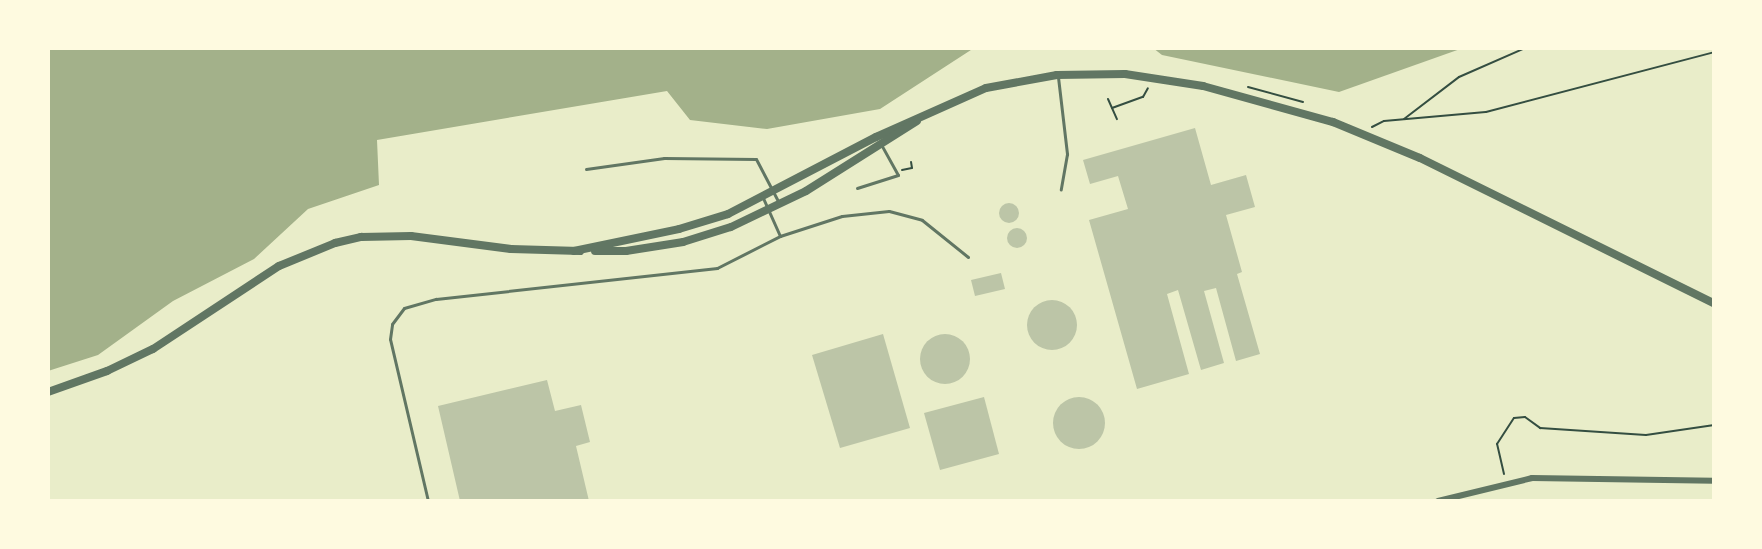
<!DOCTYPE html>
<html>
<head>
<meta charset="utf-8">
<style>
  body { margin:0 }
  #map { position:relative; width:1762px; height:549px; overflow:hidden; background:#e9edc9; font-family:"Fira Sans",sans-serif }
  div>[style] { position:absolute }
  .water>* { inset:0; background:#a3b18a }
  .building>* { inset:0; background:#bcc5a7 }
  .round { border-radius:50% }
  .path>* { height:2px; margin:-1px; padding:0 1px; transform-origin:1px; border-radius:1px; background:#344e41 }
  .service>* { height:3px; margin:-1.5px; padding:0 1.5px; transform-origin:1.5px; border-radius:1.5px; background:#617663 }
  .minor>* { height:6px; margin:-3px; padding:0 3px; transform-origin:3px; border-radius:3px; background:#617663 }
  .tertiary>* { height:8px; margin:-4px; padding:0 4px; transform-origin:4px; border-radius:4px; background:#617663 }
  span { translate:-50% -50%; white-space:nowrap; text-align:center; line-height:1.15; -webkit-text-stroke:4.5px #fefae0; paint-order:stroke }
  .frame { position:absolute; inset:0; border:50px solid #fefae0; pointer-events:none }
</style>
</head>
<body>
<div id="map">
  <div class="water">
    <i style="clip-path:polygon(48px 48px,974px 48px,880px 109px,767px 129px,690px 120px,667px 91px,377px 140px,379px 185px,308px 209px,254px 259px,173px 301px,98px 355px,48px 371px)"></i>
    <i style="clip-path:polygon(1153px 48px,1463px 48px,1339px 92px,1162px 55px)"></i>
  </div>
  <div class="building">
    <i style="clip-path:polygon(1195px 128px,1211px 185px,1246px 175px,1255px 207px,1226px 215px,1242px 272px,1237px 274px,1260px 354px,1236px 361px,1216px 288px,1204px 291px,1224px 363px,1201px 370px,1178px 290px,1167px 294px,1189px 374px,1137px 389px,1089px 220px,1128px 209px,1118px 176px,1090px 184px,1083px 160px)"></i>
    <i class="round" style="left:999px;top:203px;width:20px;height:20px"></i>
    <i class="round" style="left:1007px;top:228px;width:20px;height:20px"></i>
    <i style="clip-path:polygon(1001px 273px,1005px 289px,975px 296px,971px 280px)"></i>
    <i class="round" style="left:1027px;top:300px;width:50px;height:50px"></i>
    <i style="clip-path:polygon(883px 334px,910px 428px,840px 448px,812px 355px)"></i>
    <i class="round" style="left:920px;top:334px;width:50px;height:50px"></i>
    <i style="clip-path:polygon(547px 380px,555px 411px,581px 405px,590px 442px,576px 446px,589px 501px,460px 501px,438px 406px)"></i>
    <i style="clip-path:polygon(984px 397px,999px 454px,940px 470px,924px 413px)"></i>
    <i class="round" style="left:1053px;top:397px;width:52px;height:52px"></i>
  </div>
  <div class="path">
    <i style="left:1248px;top:87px;width:57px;rotate:15.3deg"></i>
    <i style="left:1108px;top:99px;width:22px;rotate:66deg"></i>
    <i style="left:1112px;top:108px;width:33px;rotate:-20deg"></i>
    <i style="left:1143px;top:97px;width:10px;rotate:-61deg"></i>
    <i style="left:1404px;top:119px;width:69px;rotate:-37.4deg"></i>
    <i style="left:1459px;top:77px;width:72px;rotate:-23.7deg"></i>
    <i style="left:1372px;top:127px;width:13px;rotate:-27deg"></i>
    <i style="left:1384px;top:121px;width:102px;rotate:-5deg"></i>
    <i style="left:1486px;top:112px;width:236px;rotate:-14.7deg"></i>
    <i style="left:902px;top:170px;width:10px;rotate:-11deg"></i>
    <i style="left:912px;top:168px;width:6px;rotate:-99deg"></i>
    <i style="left:1504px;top:474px;width:31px;rotate:-103deg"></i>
    <i style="left:1497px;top:444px;width:31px;rotate:-57deg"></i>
    <i style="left:1514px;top:418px;width:11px;rotate:-5deg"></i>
    <i style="left:1525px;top:417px;width:19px;rotate:36deg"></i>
    <i style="left:1540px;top:428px;width:106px;rotate:3.8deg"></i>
    <i style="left:1646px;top:435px;width:69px;rotate:-8.4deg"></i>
  </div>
  <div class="service">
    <i style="left:1058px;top:77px;width:78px;rotate:83.3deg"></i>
    <i style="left:1067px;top:154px;width:36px;rotate:100deg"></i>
    <i style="left:586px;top:169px;width:79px;rotate:-8deg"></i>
    <i style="left:664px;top:158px;width:92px;rotate:0.6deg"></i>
    <i style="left:756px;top:159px;width:50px;rotate:62.4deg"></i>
    <i style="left:857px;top:188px;width:43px;rotate:-17.6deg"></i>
    <i style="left:898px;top:175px;width:33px;rotate:-119deg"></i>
    <i style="left:780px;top:236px;width:65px;rotate:-17.9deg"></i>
    <i style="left:842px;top:216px;width:47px;rotate:-6.1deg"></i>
    <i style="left:889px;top:211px;width:34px;rotate:15deg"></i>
    <i style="left:922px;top:220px;width:59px;rotate:38.8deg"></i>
    <i style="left:428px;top:501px;width:166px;rotate:-103.2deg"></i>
    <i style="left:390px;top:339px;width:15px;rotate:-82deg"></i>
    <i style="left:392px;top:324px;width:20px;rotate:-53deg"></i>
    <i style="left:404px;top:308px;width:33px;rotate:-16deg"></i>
    <i style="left:436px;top:299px;width:283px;rotate:-6.3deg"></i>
    <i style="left:717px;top:268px;width:71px;rotate:-26.9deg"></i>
    <i style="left:780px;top:236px;width:42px;rotate:-114.1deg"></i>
  </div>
  <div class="minor">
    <i style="left:1438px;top:501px;width:97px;rotate:-13.7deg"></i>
    <i style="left:1532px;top:478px;width:182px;rotate:0.9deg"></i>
  </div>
  <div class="tertiary">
    <i style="left:574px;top:251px;width:107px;rotate:-11.8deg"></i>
    <i style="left:679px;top:229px;width:51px;rotate:-17deg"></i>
    <i style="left:728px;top:214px;width:167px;rotate:-27.5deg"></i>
    <i style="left:876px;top:137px;width:120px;rotate:-24deg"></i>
    <i style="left:986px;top:88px;width:72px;rotate:-10.4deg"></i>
    <i style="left:1057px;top:75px;width:68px;rotate:-0.8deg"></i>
    <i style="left:1125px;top:74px;width:79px;rotate:8.7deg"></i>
    <i style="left:1203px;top:86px;width:135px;rotate:15.5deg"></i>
    <i style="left:1333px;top:122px;width:94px;rotate:22.5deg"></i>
    <i style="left:1420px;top:158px;width:328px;rotate:26.3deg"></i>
    <i style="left:595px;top:251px;width:31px"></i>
    <i style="left:626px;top:251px;width:58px;rotate:-9deg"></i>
    <i style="left:683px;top:242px;width:50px;rotate:-17.4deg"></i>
    <i style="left:731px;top:227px;width:83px;rotate:-25.6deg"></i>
    <i style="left:806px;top:191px;width:131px;rotate:-32.2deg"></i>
    <i style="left:48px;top:392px;width:63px;rotate:-19.6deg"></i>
    <i style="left:107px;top:371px;width:51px;rotate:-25.6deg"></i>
    <i style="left:153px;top:349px;width:151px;rotate:-33.4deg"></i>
    <i style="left:279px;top:266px;width:61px;rotate:-22.3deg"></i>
    <i style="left:335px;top:243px;width:27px;rotate:-13deg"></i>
    <i style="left:361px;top:237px;width:50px;rotate:-1.1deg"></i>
    <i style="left:411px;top:236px;width:101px;rotate:7.4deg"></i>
    <i style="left:511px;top:249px;width:69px;rotate:1.7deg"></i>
  </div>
  <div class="frame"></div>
</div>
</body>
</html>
